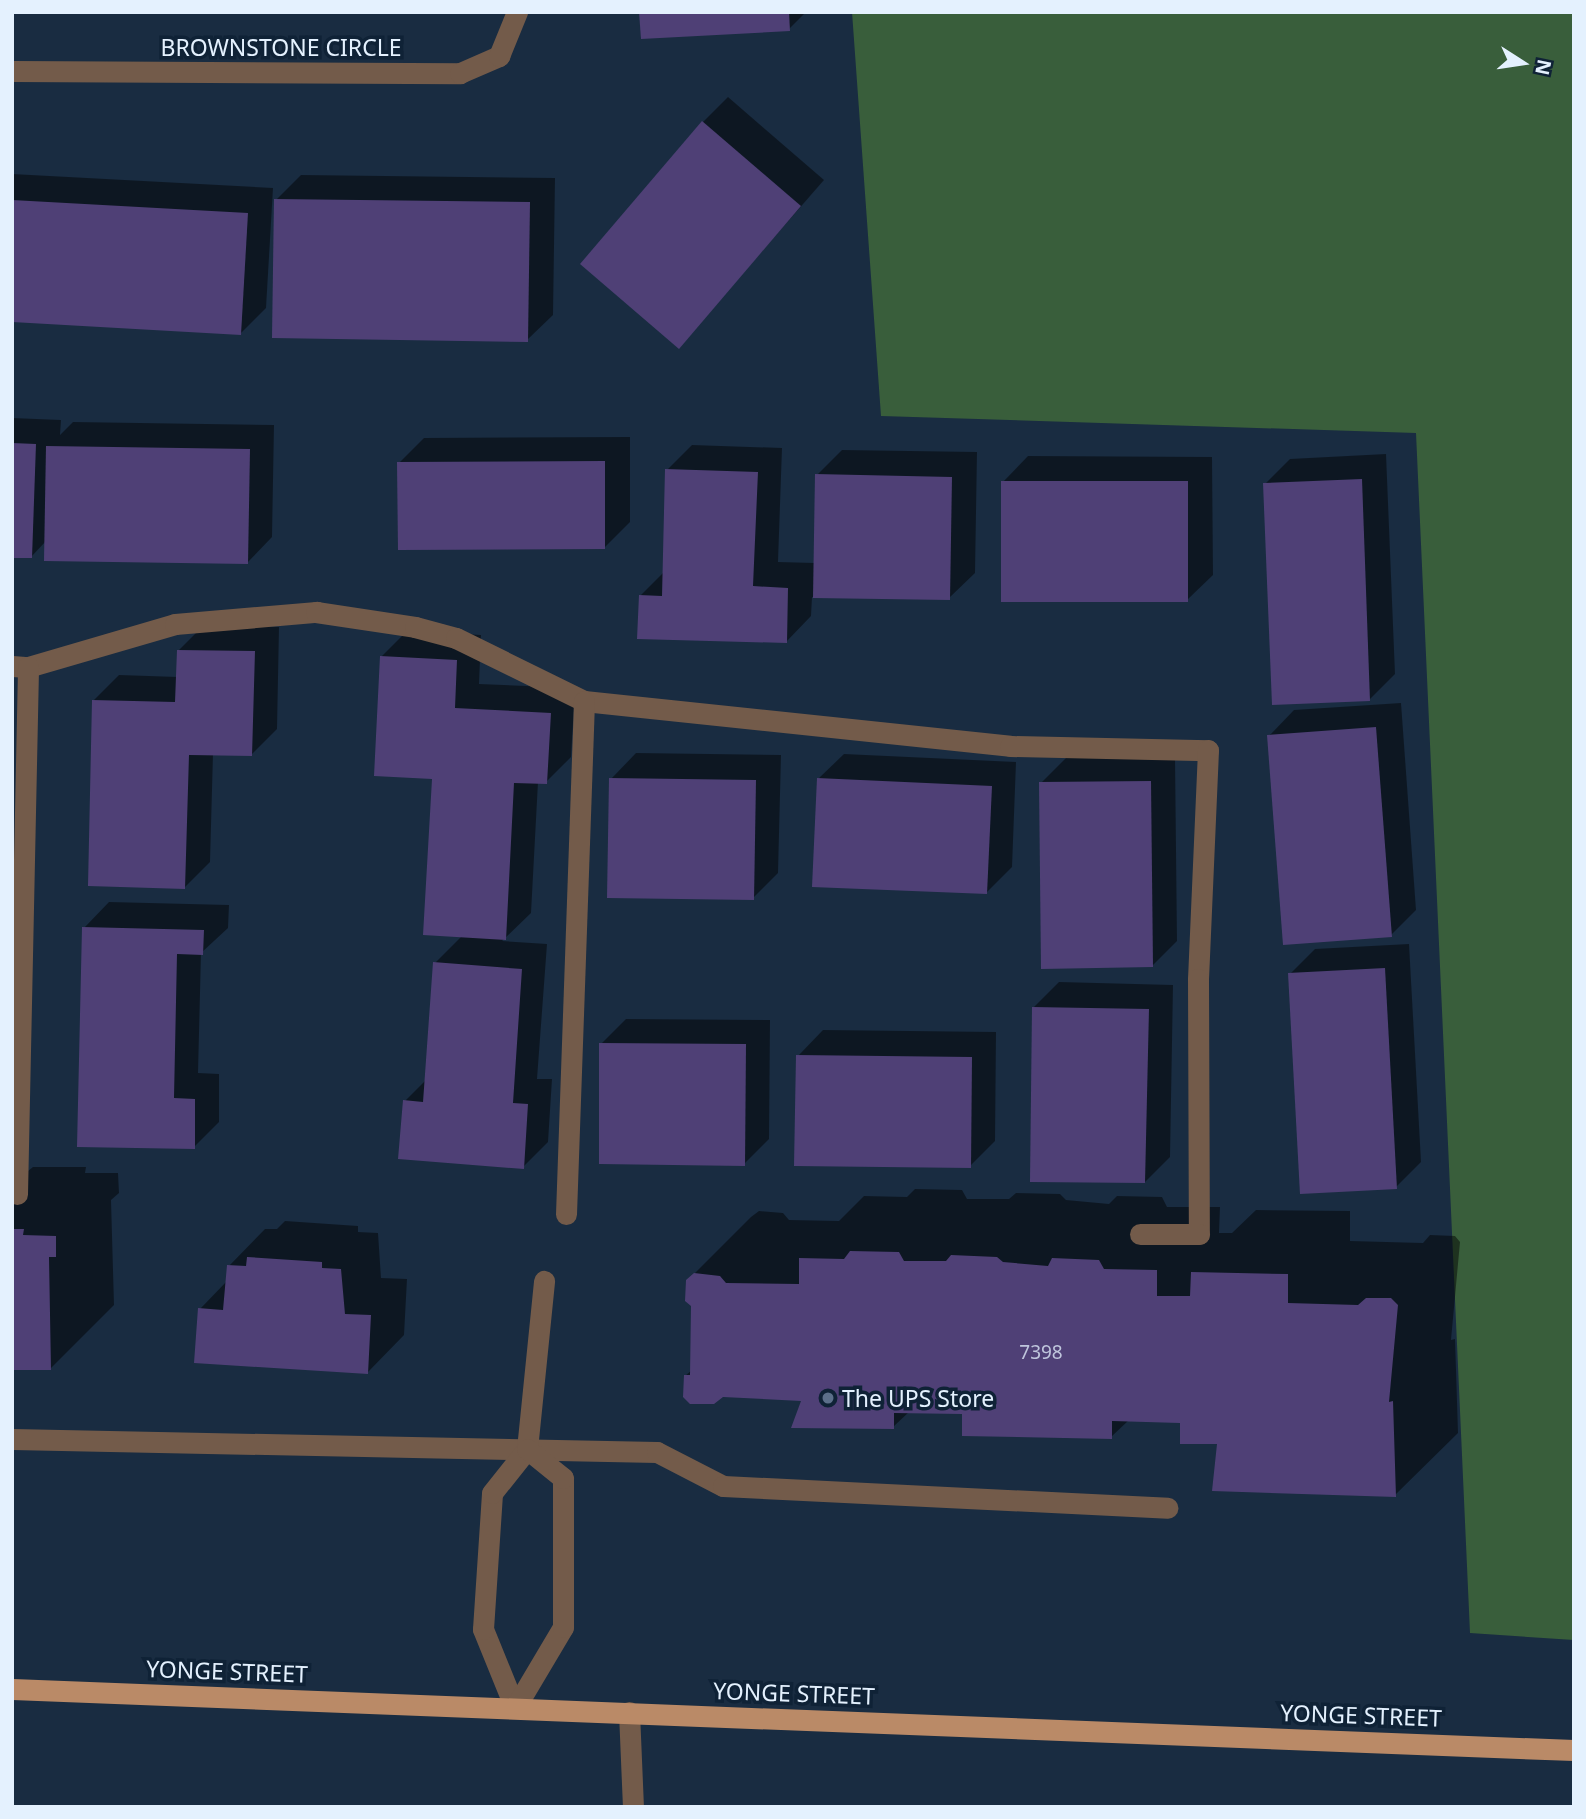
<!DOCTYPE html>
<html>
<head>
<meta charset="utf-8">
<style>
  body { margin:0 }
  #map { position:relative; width:1586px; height:1819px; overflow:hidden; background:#192c41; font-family:"Noto Sans",sans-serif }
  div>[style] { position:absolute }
  .green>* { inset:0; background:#395e3b }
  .shadow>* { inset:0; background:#0007 }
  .building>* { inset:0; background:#4f4076 }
  .lane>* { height:21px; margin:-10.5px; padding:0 10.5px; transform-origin:10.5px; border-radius:10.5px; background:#735b4a }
  .street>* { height:21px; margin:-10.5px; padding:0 10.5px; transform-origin:10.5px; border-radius:10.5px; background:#735b4a }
  .primary>* { height:21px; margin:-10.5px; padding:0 10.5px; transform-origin:10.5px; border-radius:10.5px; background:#ba8a67 }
  .dots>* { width:19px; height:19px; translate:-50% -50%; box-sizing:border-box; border:4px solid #0f2236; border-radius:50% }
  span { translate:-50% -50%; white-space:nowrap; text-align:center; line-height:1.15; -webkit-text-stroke:7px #0f2236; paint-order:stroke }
  .number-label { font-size:19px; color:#bfc5dc }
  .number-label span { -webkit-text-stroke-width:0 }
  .street-label { font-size:23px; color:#e4f1fe }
  .poi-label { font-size:23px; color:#e4f1fe }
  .left { translate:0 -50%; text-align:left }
  .frame { position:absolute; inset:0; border:14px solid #e4f1fe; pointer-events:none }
  .north { position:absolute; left:1488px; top:28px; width:70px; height:70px; -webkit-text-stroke:5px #0f2236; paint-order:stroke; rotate:102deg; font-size:19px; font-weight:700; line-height:28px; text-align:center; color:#e4f1fe }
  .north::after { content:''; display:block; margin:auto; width:24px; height:32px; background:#e4f1fe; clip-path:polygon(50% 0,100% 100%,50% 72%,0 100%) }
</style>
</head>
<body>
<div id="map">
  <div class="green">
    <i style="clip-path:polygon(852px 12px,1574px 12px,1574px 1640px,1470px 1633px,1416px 433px,881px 416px)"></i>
  </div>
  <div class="shadow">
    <i style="clip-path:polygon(641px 12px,806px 12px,789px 29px)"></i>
    <i style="clip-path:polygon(728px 97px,824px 180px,679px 346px,703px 122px)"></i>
    <i style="clip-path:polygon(12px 174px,273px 188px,266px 308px,241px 333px,12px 321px)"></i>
    <i style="clip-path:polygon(301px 175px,555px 178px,553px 315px,527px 340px,276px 200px)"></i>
    <i style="clip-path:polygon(12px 418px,61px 420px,60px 435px,73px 422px,274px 425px,272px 537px,247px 563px,46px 541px,31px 557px,12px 556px)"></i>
    <i style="clip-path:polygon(630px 437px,630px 522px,605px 547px,399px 463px,424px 438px)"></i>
    <i style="clip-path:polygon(692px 445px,782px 448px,778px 562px,815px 563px,817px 475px,842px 450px,977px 452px,975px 573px,949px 598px,812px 597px,811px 616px,786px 642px,640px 596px,664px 572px,667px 470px)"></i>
    <i style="clip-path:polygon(1386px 454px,1395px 674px,1370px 699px,1265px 484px,1290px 459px)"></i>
    <i style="clip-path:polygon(1028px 456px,1212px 457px,1213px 575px,1187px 600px,1003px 482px)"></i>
    <i style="clip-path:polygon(204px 625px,279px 627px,277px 729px,252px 754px,213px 754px,210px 862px,185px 887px,94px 700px,119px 675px,178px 677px,179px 650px)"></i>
    <i style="clip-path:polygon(407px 631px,481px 635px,479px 684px,575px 688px,571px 757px,546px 782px,538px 782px,531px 913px,502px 941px,547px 944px,537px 1079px,552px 1079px,548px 1142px,523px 1167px,405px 1101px,427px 1079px,435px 963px,462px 936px,434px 778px,382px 656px)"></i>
    <i style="clip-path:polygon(1401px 703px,1416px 910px,1391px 935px,1269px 736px,1294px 710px)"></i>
    <i style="clip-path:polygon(636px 753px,781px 755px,778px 873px,753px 898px,611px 779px)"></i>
    <i style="clip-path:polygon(844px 754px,1016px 762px,1012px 867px,987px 892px,818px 779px)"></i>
    <i style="clip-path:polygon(1175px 757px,1177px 941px,1152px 966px,1041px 783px,1066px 758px)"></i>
    <i style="clip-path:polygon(109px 902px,229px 905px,228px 928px,201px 953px,198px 1073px,219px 1074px,219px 1122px,194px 1147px,84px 928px)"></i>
    <i style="clip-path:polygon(1409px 944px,1421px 1162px,1396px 1187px,1290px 974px,1315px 949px)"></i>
    <i style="clip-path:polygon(1059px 982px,1173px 985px,1170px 1157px,1145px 1182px,1034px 1007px)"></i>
    <i style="clip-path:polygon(626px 1019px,770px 1020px,769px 1139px,744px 1164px,601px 1044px)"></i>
    <i style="clip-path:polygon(823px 1030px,996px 1032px,995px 1141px,970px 1166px,798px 1056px)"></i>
    <i style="clip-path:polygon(33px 1167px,86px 1167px,85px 1173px,118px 1173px,119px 1193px,111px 1200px,114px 1305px,51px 1368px,12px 1368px,12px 1184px)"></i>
    <i style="clip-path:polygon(915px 1189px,962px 1190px,967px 1199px,1009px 1199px,1016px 1193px,1060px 1194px,1066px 1200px,1109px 1204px,1117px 1196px,1162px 1197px,1167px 1207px,1220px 1207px,1219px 1233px,1232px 1233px,1256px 1210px,1350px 1211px,1350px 1241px,1423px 1243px,1430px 1235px,1455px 1236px,1460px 1242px,1451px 1340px,1455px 1339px,1458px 1433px,1395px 1495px,1219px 1442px,1182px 1421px,1129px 1420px,1111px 1437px,964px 1413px,909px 1412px,893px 1427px,804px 1400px,685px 1376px,692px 1370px,693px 1305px,688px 1280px,751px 1217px,759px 1211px,783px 1213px,789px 1220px,839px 1221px,864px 1196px,907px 1197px)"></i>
    <i style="clip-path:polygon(285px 1221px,358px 1226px,358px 1232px,378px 1233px,381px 1278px,407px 1279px,404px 1335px,368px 1372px,200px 1309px,227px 1281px,229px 1266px,265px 1229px,277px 1229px)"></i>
  </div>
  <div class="building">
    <i style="clip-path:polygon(639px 12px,789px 12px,790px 31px,641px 39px)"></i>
    <i style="clip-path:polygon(702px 121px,801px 206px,679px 349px,580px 264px)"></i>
    <i style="clip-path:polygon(274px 199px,530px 202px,528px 342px,272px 338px)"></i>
    <i style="clip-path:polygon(12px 200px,248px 213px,241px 335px,12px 322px)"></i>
    <i style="clip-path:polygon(12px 443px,36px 444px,32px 558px,12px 558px)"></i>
    <i style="clip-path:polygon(46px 446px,250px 449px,248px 564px,44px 561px)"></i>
    <i style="clip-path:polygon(605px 461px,605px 549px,398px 550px,397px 462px)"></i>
    <i style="clip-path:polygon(665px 469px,758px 472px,753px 586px,788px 588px,787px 643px,637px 639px,639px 595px,662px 596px)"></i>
    <i style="clip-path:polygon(815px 474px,952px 477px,950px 600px,813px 598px)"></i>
    <i style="clip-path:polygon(1362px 479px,1370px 701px,1272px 705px,1263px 483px)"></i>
    <i style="clip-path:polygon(1001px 481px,1188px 481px,1188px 602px,1001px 602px)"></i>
    <i style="clip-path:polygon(177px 650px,255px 651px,252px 756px,189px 755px,185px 889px,88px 886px,92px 700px,175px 702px)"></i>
    <i style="clip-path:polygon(380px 656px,457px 660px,455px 708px,551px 713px,547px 784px,514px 783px,506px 940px,423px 935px,432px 779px,374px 776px)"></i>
    <i style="clip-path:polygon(1376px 727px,1392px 937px,1283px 945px,1267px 735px)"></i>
    <i style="clip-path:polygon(609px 778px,756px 780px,754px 900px,607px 898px)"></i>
    <i style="clip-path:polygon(817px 778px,992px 786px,987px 894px,812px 887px)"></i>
    <i style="clip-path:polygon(1151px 781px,1153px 967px,1041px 969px,1039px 782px)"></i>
    <i style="clip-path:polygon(82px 927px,204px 930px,203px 955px,177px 954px,174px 1098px,195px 1099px,195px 1149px,77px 1147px)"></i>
    <i style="clip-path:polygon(433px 962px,522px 969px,513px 1103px,528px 1104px,524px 1169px,398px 1159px,403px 1100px,423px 1102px)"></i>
    <i style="clip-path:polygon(1385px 968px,1397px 1189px,1300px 1194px,1288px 973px)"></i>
    <i style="clip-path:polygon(1032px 1007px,1149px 1009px,1145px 1183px,1030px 1182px)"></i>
    <i style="clip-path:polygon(599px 1043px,746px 1044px,745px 1166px,599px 1164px)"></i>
    <i style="clip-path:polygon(796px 1055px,972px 1057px,971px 1168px,794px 1166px)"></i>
    <i style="clip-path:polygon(12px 1229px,24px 1229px,23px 1235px,56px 1236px,56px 1257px,49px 1257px,51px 1370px,12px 1370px)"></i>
    <i style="clip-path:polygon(850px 1251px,899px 1252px,904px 1261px,946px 1261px,951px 1255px,997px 1257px,1003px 1262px,1048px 1266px,1052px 1258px,1099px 1260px,1104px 1269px,1157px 1270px,1157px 1296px,1190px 1296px,1191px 1272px,1288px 1274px,1288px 1303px,1358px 1305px,1366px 1298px,1391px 1298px,1398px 1305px,1389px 1402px,1393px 1401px,1396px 1497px,1212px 1491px,1217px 1444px,1180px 1444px,1180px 1423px,1112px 1421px,1112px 1439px,962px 1436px,962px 1414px,894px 1413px,894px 1429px,791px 1428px,801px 1401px,723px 1397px,714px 1404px,690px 1404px,683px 1397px,684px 1375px,690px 1375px,691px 1306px,685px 1301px,686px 1280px,694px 1273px,720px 1276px,726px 1283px,799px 1284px,799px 1258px,844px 1259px)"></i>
    <i style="clip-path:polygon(247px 1257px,322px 1262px,322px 1268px,341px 1269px,345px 1314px,371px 1315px,368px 1374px,194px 1363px,198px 1308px,223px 1310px,227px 1265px,246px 1266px)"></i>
  </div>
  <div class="lane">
    <i style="left:12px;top:666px;width:16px;rotate:4deg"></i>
    <i style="left:28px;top:667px;width:153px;rotate:-16.3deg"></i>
    <i style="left:175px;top:624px;width:142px;rotate:-4.9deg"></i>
    <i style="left:316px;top:612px;width:100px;rotate:8.6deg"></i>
    <i style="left:415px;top:627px;width:42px;rotate:15deg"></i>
    <i style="left:456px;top:638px;width:143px;rotate:26.2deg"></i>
    <i style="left:584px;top:701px;width:428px;rotate:6deg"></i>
    <i style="left:1010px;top:746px;width:198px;rotate:1.2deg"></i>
    <i style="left:1208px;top:750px;width:229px;rotate:92.5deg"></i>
    <i style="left:1198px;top:979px;width:255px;rotate:89.8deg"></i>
    <i style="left:1199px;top:1234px;width:59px;rotate:180deg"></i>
    <i style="left:17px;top:1194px;width:527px;rotate:-88.8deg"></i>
    <i style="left:566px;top:1214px;width:513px;rotate:-87.99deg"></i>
    <i style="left:12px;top:1439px;width:645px;rotate:1.15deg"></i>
    <i style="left:657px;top:1452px;width:74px;rotate:27.3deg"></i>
    <i style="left:723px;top:1486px;width:445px;rotate:2.8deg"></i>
    <i style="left:515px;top:1708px;width:85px;rotate:-112.1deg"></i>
    <i style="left:483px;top:1629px;width:136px;rotate:-86.2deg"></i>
    <i style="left:492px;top:1493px;width:56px;rotate:-51.5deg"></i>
    <i style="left:527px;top:1449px;width:169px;rotate:-84.2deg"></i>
    <i style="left:515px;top:1708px;width:94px;rotate:-59.3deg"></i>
    <i style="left:563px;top:1627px;width:149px;rotate:-90deg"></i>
    <i style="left:563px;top:1478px;width:46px;rotate:-141.1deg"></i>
    <i style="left:629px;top:1712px;width:95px;rotate:87.6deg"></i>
  </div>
  <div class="street">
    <i style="left:12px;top:71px;width:448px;rotate:0.3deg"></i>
    <i style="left:460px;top:73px;width:43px;rotate:-23.6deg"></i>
    <i style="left:499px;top:56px;width:48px;rotate:-67.8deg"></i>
  </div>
  <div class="primary">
    <i style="left:12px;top:1689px;width:1563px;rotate:2.24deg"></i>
  </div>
  <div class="dots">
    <i style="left:828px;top:1398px;background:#5c6f8a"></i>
  </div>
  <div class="number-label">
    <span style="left:1041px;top:1353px">7398</span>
  </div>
  <div class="street-label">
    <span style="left:281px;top:47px">BROWNSTONE CIRCLE</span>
    <span style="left:227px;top:1671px;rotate:2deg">YONGE STREET</span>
    <span style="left:794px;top:1693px;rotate:2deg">YONGE STREET</span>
    <span style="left:1361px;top:1715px;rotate:2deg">YONGE STREET</span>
  </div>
  <div class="poi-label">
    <span class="left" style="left:842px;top:1398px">The UPS Store</span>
  </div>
  <div class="frame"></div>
  <div class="north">N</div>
</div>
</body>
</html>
